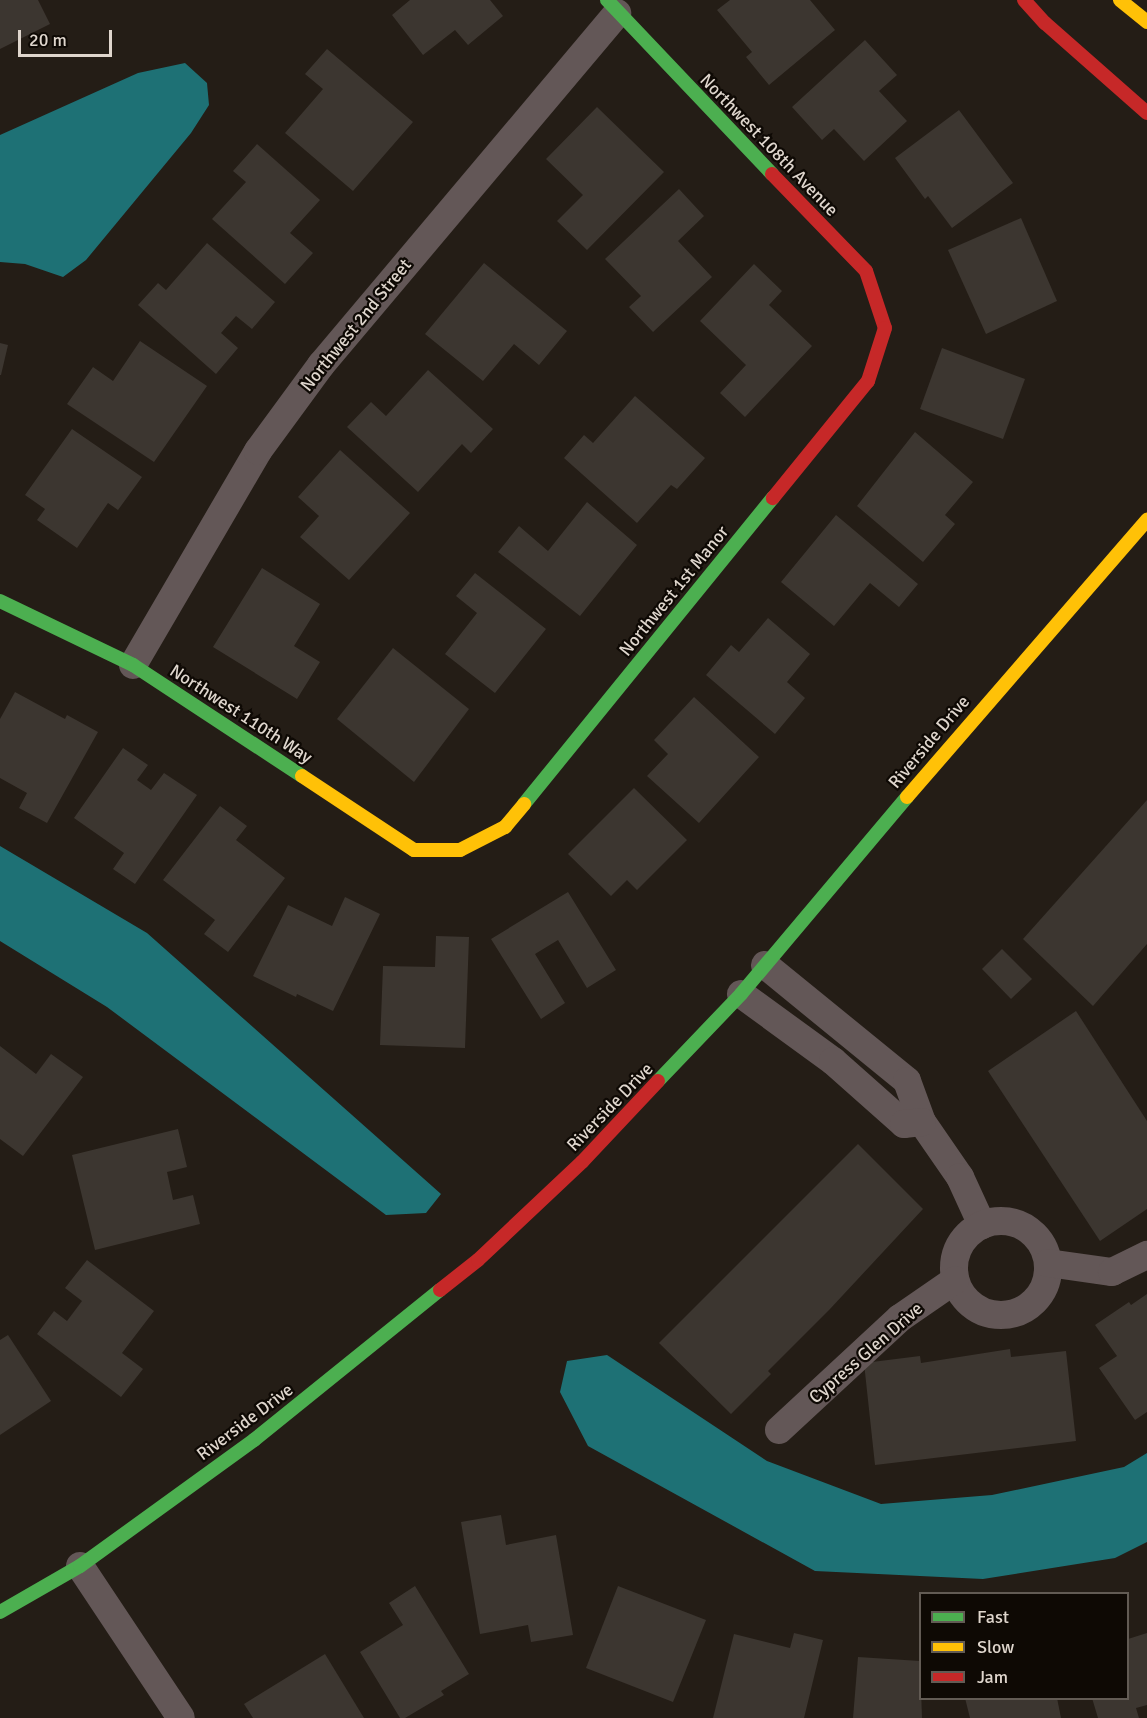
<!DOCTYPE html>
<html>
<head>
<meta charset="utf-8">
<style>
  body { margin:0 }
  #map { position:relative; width:1147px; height:1718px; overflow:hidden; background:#241d16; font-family:Signika,sans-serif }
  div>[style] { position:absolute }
  .water>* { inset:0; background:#1e7175 }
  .building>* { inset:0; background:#3c3630 }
  .street>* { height:28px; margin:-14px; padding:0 14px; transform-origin:14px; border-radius:14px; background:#635757 }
  .street>.ring { margin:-14px; padding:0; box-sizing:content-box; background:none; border:28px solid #635757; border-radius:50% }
  .fast>* { height:14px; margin:-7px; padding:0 7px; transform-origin:7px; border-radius:7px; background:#4caf50 }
  .slow>* { height:14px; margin:-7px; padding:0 7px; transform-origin:7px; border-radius:7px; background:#ffc107 }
  .jam>* { height:14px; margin:-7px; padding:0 7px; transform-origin:7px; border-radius:7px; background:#c62828 }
  span { translate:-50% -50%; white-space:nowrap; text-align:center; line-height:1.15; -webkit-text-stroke:4.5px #0e0904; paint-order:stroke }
  .street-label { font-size:18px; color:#dfd6cd }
  .legend { position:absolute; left:919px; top:1592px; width:210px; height:108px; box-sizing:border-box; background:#0e0904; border:2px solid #625b54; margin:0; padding:8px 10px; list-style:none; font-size:18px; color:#dfd6cd }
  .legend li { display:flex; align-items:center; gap:12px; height:30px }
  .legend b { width:30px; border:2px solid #625b54 }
  .scale { position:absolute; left:18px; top:30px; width:94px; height:27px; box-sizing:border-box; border:3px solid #dfd6cd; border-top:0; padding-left:8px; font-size:18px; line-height:21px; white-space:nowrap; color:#dfd6cd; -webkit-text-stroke:4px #0e0904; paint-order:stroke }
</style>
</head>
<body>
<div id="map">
  <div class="water">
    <i style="clip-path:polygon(185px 63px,207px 83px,209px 105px,191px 133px,86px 260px,63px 277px,25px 264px,0 262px,0 135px,138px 73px)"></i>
    <i style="clip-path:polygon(0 846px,147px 933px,441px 1194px,426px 1213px,386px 1215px,107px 1007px,0 941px)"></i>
    <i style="clip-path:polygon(607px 1355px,767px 1461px,881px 1504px,992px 1495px,1124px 1467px,1147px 1453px,1147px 1542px,1115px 1558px,983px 1579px,815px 1571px,588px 1446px,560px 1392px,567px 1361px)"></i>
  </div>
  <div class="building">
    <i style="clip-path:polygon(0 0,38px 0,50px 24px,0 49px)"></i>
    <i style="clip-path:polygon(410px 0,490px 0,503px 16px,468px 45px,455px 30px,423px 55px,392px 15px)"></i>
    <i style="clip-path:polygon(730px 0,810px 0,835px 30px,769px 85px,746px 57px,752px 52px,717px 10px)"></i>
    <i style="clip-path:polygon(865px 40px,897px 75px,879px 91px,907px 121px,864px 161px,834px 129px,822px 140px,792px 107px)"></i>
    <i style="clip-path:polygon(327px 49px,413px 122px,353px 191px,285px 133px,323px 89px,305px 74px)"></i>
    <i style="clip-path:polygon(597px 107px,664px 172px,587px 250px,557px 221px,583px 195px,546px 159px)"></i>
    <i style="clip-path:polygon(959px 110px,1013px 183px,952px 228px,928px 196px,925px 199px,895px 158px)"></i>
    <i style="clip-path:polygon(257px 144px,320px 200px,290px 233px,313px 253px,285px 284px,212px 219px,246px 182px,233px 171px)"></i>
    <i style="clip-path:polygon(679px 189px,704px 216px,678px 241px,712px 277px,653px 332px,629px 307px,641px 296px,605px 259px)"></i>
    <i style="clip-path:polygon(1021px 218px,1057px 301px,986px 334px,948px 250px)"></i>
    <i style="clip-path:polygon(207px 243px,275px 302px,252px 329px,236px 316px,221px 333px,238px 348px,216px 374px,138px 305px,158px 283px,166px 290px)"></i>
    <i style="clip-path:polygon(484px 263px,567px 331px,539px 365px,514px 344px,483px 381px,425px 334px)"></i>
    <i style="clip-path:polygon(754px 264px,782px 291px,769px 305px,812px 346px,745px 417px,720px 393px,746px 365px,700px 321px)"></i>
    <i style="clip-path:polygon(140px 341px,207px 386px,154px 462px,67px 404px,93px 367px,113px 381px)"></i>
    <i style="clip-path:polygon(0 343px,8px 345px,1px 375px,0 375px)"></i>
    <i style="clip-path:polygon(942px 348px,1025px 379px,1003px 439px,920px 409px)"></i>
    <i style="clip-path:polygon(428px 370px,493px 429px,471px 453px,462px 444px,418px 492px,347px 427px,371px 402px,386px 416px)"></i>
    <i style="clip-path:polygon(635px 396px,705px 458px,677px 489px,671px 485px,637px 523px,564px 458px,584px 435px,593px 443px)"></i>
    <i style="clip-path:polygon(72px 429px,142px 477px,118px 510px,108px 503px,77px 548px,37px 520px,45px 509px,25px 495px)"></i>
    <i style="clip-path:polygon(915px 432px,973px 482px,945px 515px,955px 524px,923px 562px,857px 506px)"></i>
    <i style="clip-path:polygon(340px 450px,410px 513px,349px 580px,300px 537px,319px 516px,298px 497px)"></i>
    <i style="clip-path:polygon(587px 502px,637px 545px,580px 616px,498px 552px,519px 526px,548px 551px)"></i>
    <i style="clip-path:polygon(836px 515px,918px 584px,899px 607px,870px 583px,834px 626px,781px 582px)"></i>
    <i style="clip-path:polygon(262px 568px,320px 604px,294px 646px,320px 662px,297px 699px,213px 647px)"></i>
    <i style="clip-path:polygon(475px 573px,546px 629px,495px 693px,445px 654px,477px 613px,456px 596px)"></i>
    <i style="clip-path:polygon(768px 618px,810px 654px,787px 682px,805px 698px,775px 734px,706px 675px,731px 645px,739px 652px)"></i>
    <i style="clip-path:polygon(393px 648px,469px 709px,414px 782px,337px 719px)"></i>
    <i style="clip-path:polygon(15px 692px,65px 719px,67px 715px,98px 732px,47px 823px,19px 808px,27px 793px,0 778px,0 719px)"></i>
    <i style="clip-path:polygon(694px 697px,759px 757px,699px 823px,647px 776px,668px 754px,654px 740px)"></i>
    <i style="clip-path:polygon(123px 748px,148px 765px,137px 780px,151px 790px,164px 773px,197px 795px,135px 884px,113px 869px,124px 853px,74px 818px)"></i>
    <i style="clip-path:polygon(634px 788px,687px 840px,637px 890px,627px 880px,611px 896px,568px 854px)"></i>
    <i style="clip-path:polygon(1147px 800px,1147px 944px,1093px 1006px,1023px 939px)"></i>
    <i style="clip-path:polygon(220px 806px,247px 826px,236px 840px,285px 878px,228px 952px,204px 934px,215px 920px,163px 880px)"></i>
    <i style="clip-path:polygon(568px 892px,616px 970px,587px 988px,558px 940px,535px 954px,565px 1003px,541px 1019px,491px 939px)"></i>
    <i style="clip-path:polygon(345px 897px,380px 914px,333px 1011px,297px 994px,296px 997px,253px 976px,288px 905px,332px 926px)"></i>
    <i style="clip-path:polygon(436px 936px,469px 937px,465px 1048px,380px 1045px,383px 966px,435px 967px)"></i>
    <i style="clip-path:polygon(1002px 949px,1032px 979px,1011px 999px,982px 969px)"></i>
    <i style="clip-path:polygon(1076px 1011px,1147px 1121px,1147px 1209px,1100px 1241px,988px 1071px)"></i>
    <i style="clip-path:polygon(0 1046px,36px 1074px,51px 1054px,83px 1077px,23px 1156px,0 1139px)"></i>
    <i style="clip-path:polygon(178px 1129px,187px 1167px,167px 1172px,173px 1200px,193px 1195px,200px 1224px,95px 1250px,72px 1155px)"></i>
    <i style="clip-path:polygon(858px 1144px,923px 1209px,830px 1309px,768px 1371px,771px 1374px,731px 1414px,659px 1343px)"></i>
    <i style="clip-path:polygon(87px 1260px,154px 1311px,122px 1353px,143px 1369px,121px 1397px,37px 1334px,54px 1311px,67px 1321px,82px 1301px,65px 1288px)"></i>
    <i style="clip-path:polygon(1147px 1294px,1147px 1412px,1135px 1420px,1099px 1368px,1117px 1356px,1095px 1325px,1129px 1302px,1131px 1305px)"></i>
    <i style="clip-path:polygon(8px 1335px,51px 1401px,0 1435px,0 1340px)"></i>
    <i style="clip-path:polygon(1010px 1349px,1011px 1357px,1066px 1351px,1076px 1441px,875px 1465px,864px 1363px,920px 1356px,921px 1363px)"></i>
    <i style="clip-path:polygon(501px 1515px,506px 1545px,556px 1535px,573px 1635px,531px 1642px,528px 1625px,480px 1634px,461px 1522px)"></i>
    <i style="clip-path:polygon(415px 1586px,469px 1674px,441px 1691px,444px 1695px,405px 1718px,400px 1718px,360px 1652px,403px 1625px,389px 1603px)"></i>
    <i style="clip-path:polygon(618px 1586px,706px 1620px,673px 1702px,586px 1668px)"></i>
    <i style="clip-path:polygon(794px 1633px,823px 1640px,804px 1718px,713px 1718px,734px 1634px,790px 1648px)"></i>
    <i style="clip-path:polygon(1147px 1633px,1147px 1705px,1136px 1708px,1139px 1718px,1098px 1718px,1092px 1698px,1128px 1698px,1128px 1639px)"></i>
    <i style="clip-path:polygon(325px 1654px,364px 1718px,253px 1718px,244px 1704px)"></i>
    <i style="clip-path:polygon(858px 1657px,920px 1661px,922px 1718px,853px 1718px)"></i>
    <i style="clip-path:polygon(965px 1698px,1057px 1698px,1061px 1718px,970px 1718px)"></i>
  </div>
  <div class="street">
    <i style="left:133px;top:665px;width:248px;rotate:-59.7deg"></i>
    <i style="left:258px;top:451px;width:107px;rotate:-53.8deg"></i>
    <i style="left:321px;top:365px;width:460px;rotate:-49.9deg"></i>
    <i style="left:765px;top:965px;width:183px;rotate:39.2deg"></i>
    <i style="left:907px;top:1081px;width:44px;rotate:69.9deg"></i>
    <i style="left:922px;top:1122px;width:67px;rotate:55.4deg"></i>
    <i style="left:960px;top:1177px;width:53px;rotate:65.4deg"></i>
    <i style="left:741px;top:994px;width:114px;rotate:36.1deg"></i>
    <i style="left:833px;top:1061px;width:95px;rotate:41.6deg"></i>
    <i style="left:904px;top:1124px;width:18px;rotate:-6deg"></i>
    <i class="ring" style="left:954px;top:1221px;width:66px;height:66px"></i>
    <i style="left:1048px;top:1263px;width:65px;rotate:8deg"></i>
    <i style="left:1112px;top:1272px;width:39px;rotate:-26deg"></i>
    <i style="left:779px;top:1430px;width:165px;rotate:-42.8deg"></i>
    <i style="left:900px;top:1318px;width:67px;rotate:-34.6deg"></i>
    <i style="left:80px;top:1566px;width:182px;rotate:56.4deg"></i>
  </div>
  <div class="fast">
    <i style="left:607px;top:0;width:240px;rotate:46.5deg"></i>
    <i style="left:0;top:601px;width:148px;rotate:25.7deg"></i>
    <i style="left:133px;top:665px;width:202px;rotate:33.3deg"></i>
    <i style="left:524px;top:804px;width:395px;rotate:-50.9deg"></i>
    <i style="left:658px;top:1081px;width:120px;rotate:-46.3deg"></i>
    <i style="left:741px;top:994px;width:258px;rotate:-49.9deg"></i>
    <i style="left:0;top:1612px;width:92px;rotate:-29.9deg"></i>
    <i style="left:80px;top:1566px;width:215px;rotate:-35.9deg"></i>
    <i style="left:254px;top:1440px;width:239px;rotate:-38.9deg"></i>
  </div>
  <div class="slow">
    <i style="left:1120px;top:0;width:35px;rotate:39deg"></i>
    <i style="left:302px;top:776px;width:134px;rotate:33.5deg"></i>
    <i style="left:414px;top:850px;width:46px"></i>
    <i style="left:460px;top:850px;width:51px;rotate:-27.1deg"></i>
    <i style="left:505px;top:827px;width:30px;rotate:-50deg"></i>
    <i style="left:907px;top:797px;width:367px;rotate:-49.1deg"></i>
  </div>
  <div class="jam">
    <i style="left:1024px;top:0;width:31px;rotate:48deg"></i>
    <i style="left:1045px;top:23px;width:136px;rotate:41.4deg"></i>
    <i style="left:772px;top:174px;width:135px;rotate:45.9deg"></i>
    <i style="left:866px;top:271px;width:60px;rotate:71.6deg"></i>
    <i style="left:885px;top:328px;width:56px;rotate:107.8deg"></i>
    <i style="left:868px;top:381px;width:151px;rotate:129.1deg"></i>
    <i style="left:440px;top:1290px;width:48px;rotate:-38.3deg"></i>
    <i style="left:478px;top:1260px;width:143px;rotate:-43.3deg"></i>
    <i style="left:582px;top:1162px;width:111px;rotate:-46.8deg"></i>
  </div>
  <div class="street-label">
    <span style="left:769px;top:145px;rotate:46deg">Northwest 108th Avenue</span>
    <span style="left:356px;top:325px;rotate:-51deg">Northwest 2nd Street</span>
    <span style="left:674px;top:591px;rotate:-51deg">Northwest 1st Manor</span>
    <span style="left:241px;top:714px;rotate:33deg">Northwest 110th Way</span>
    <span style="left:929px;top:742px;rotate:-50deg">Riverside Drive</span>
    <span style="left:610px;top:1107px;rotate:-46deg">Riverside Drive</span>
    <span style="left:866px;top:1353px;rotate:-41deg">Cypress Glen Drive</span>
    <span style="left:245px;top:1422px;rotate:-37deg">Riverside Drive</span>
  </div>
  <ul class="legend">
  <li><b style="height:8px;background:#4caf50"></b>Fast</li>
  <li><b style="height:8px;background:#ffc107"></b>Slow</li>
  <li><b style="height:8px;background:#c62828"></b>Jam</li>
  </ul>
  <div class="scale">20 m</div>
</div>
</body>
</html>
